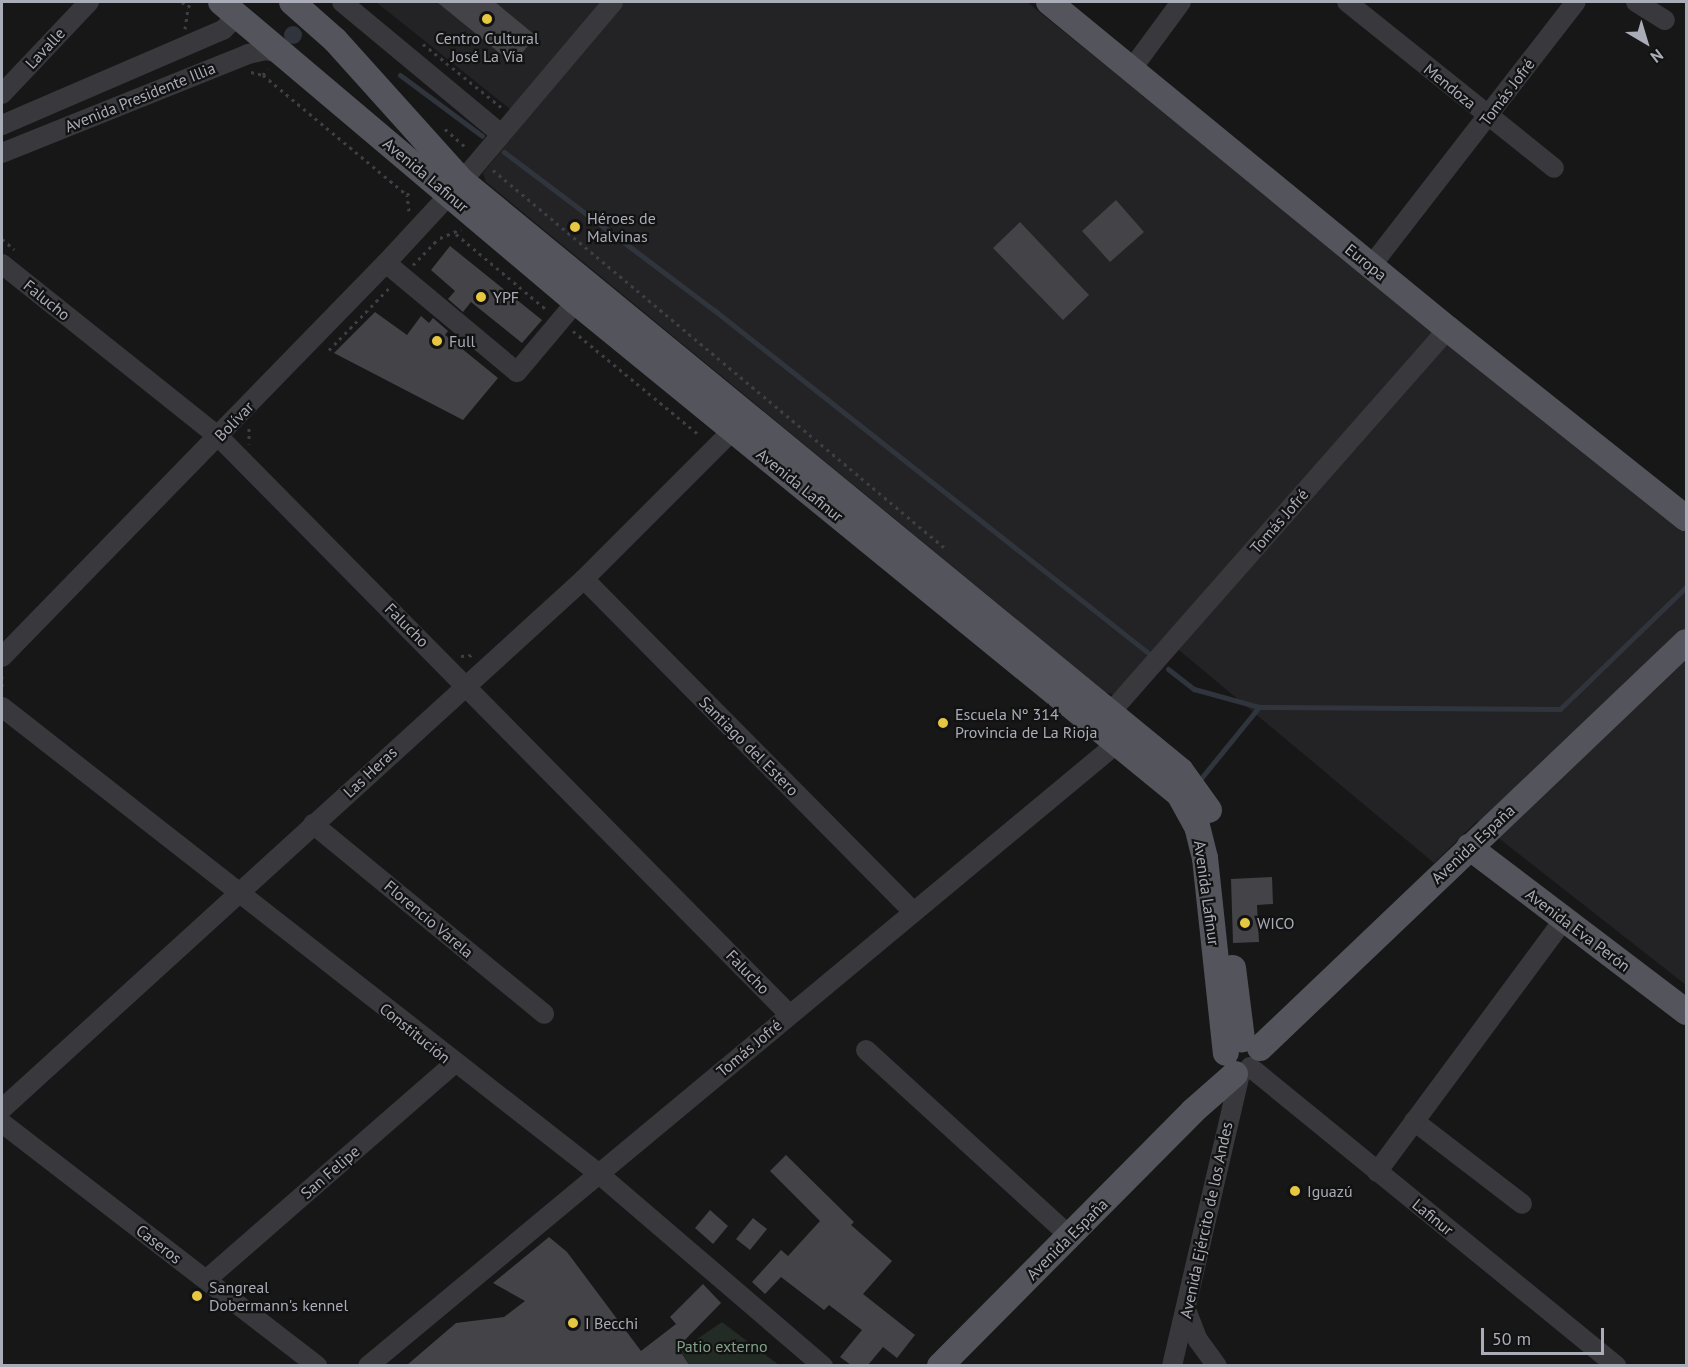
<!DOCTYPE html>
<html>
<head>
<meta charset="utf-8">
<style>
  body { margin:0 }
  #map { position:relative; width:1688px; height:1367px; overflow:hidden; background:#171718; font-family:"PT Sans",sans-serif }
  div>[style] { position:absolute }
  .built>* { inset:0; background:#232325 }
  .green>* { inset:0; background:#232b25 }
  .water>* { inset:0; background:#30353d }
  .round { border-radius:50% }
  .stream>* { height:5px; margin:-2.5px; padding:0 2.5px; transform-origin:2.5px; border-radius:2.5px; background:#30353d }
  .building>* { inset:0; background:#444448 }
  .path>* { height:3px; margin-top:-1.5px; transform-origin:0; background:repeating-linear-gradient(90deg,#3e3f44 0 3px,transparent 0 7.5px) }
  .minor>* { height:20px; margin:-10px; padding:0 10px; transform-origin:10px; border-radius:10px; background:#38383d }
  .major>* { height:26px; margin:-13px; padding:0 13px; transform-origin:13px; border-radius:13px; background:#54555c }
  .dots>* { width:16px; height:16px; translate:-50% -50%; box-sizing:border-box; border:3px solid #121213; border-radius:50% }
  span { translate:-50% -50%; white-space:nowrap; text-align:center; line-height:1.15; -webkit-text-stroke:4.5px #121213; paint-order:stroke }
  .poi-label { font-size:16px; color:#aaacb7 }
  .left { translate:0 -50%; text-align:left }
  .street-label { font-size:16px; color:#aaacb7 }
  .park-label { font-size:16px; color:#82a189 }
  .frame { position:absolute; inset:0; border:3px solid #aaacb7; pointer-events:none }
  .north { position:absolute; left:1616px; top:12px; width:60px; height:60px; -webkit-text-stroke:4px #121213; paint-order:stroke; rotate:142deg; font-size:16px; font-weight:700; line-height:24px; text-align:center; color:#aaacb7 }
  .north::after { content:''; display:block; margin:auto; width:21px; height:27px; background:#aaacb7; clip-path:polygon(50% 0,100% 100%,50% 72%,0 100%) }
  .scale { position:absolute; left:1481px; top:1328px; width:123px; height:27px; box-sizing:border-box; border:3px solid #aaacb7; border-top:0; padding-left:8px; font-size:18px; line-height:21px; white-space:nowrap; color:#aaacb7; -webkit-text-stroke:4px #121213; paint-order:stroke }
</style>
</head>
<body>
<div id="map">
  <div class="built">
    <i style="clip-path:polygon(376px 2px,1027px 2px,1686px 533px,1686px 985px,1477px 821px,1434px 863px,1167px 640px,1115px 695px,1105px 692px,486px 182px,483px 173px,525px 121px)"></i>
  </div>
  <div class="green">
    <i style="clip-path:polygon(722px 1322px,779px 1365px,689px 1365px,681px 1350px)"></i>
  </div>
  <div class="water">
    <i class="round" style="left:284px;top:26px;width:18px;height:18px"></i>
  </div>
  <div class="stream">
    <i style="left:400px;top:75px;width:102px;rotate:36.6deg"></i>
    <i style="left:504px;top:152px;width:263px;rotate:37deg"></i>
    <i style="left:714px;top:310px;width:552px;rotate:38.3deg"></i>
    <i style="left:1168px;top:669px;width:33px;rotate:38deg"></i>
    <i style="left:1194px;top:689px;width:67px;rotate:15.5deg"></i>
    <i style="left:1259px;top:707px;width:301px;rotate:0.4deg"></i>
    <i style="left:1560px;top:709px;width:175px;rotate:-44.1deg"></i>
    <i style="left:1198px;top:782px;width:97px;rotate:-50.9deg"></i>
  </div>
  <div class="building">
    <i style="clip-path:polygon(437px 2px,495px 2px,536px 36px,513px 64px)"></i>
    <i style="clip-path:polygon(1116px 200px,1144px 232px,1110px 262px,1082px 231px)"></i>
    <i style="clip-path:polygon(1020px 222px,1089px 295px,1063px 320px,993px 248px)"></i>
    <i style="clip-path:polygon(450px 246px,542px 320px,522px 343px,471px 302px,463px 312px,448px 299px,455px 291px,431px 270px)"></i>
    <i style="clip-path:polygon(375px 312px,407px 335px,421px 316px,429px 323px,433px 318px,448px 331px,445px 335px,498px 378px,463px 420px,334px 353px)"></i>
    <i style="clip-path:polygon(1272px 877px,1273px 904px,1257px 905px,1259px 942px,1233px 943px,1231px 879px)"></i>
    <i style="clip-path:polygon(786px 1155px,854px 1222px,851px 1225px,892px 1261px,863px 1294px,915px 1335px,897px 1358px,883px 1347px,868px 1365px,851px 1365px,840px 1357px,862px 1330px,829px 1305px,824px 1310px,781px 1277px,765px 1294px,752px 1282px,781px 1250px,788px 1256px,820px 1221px,770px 1171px)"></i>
    <i style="clip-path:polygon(710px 1210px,728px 1226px,713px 1244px,695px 1228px)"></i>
    <i style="clip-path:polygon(753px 1218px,767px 1229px,750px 1250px,736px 1239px)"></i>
    <i style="clip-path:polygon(549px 1237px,567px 1252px,641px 1351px,676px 1324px,670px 1317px,703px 1284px,721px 1303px,678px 1347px,689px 1365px,407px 1365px,456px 1323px,504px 1317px,525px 1301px,493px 1283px)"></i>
  </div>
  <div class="path">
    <i style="left:182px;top:2px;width:8px;rotate:40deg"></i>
    <i style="left:185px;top:29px;width:22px;rotate:-82deg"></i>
    <i style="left:188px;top:7px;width:7px;rotate:-45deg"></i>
    <i style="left:423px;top:44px;width:102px;rotate:39deg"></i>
    <i style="left:251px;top:72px;width:12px;rotate:14deg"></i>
    <i style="left:263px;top:75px;width:8px;rotate:-50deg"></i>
    <i style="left:263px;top:75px;width:187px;rotate:39.8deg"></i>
    <i style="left:445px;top:129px;width:29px;rotate:41deg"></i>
    <i style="left:493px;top:170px;width:591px;rotate:39.92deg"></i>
    <i style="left:409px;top:211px;width:16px;rotate:-97deg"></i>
    <i style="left:407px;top:195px;width:7px;rotate:-45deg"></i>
    <i style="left:456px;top:234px;width:119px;rotate:39.9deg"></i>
    <i style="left:440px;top:238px;width:23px;rotate:-23deg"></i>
    <i style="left:2px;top:239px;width:16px;rotate:40deg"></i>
    <i style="left:413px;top:265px;width:37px;rotate:-46deg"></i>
    <i style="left:573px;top:331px;width:163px;rotate:39.5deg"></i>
    <i style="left:329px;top:350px;width:86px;rotate:-45.9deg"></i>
    <i style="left:249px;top:428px;width:16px;rotate:90deg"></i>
    <i style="left:461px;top:656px;width:14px;rotate:-4deg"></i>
    <i style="left:2px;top:676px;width:15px;rotate:90deg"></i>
  </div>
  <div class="minor">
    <i style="left:342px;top:2px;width:207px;rotate:39.7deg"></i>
    <i style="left:1347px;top:2px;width:265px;rotate:38.7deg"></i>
    <i style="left:1636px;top:2px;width:34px;rotate:32deg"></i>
    <i style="left:1131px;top:70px;width:84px;rotate:-53.7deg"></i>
    <i style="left:2px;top:94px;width:127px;rotate:-46.6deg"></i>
    <i style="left:2px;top:125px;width:241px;rotate:-23.3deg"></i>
    <i style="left:223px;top:30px;width:21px;rotate:-45deg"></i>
    <i style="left:2px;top:153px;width:265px;rotate:-21.9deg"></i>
    <i style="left:248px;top:54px;width:17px;rotate:-13deg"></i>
    <i style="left:265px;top:50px;width:15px;rotate:11deg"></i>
    <i style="left:386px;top:263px;width:170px;rotate:39.8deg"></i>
    <i style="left:517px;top:372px;width:92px;rotate:-49.9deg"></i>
    <i style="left:2px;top:264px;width:278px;rotate:38.6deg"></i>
    <i style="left:219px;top:437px;width:811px;rotate:45.35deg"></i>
    <i style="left:1371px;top:266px;width:334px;rotate:-52.2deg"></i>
    <i style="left:584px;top:579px;width:468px;rotate:45.3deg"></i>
    <i style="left:2px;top:657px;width:550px;rotate:-45.74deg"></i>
    <i style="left:386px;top:263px;width:112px;rotate:-47.2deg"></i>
    <i style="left:462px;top:181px;width:234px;rotate:-49.8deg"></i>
    <i style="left:2px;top:707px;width:758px;rotate:38.03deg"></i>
    <i style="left:599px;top:1174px;width:295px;rotate:40.6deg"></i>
    <i style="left:1110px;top:713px;width:512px;rotate:-48.65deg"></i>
    <i style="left:313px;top:824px;width:299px;rotate:39.4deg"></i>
    <i style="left:866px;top:1050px;width:276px;rotate:42.4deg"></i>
    <i style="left:1250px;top:1067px;width:473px;rotate:39.2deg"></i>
    <i style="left:2px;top:1109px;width:787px;rotate:-42.32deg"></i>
    <i style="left:584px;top:579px;width:211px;rotate:-45deg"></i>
    <i style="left:1414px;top:1121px;width:136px;rotate:37.5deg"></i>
    <i style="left:2px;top:1123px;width:398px;rotate:37.6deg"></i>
    <i style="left:1377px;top:1172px;width:315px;rotate:-53.5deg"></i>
    <i style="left:206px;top:1280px;width:329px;rotate:-41.1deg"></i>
    <i style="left:1187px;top:1312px;width:30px;rotate:69deg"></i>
    <i style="left:1198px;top:1340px;width:32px;rotate:54deg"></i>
    <i style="left:368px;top:1366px;width:987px;rotate:-39.74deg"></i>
    <i style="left:1172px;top:1366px;width:300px;rotate:-76.9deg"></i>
  </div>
  <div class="major">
    <i style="left:221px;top:2px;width:465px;rotate:40.2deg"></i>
    <i style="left:576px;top:302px;width:778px;rotate:39.21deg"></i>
    <i style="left:1179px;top:794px;width:37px;rotate:61deg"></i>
    <i style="left:1197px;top:826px;width:33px;rotate:76deg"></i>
    <i style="left:1205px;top:858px;width:196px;rotate:83.9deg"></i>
    <i style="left:292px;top:2px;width:57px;rotate:41.5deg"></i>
    <i style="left:335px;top:40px;width:190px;rotate:48deg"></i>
    <i style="left:462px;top:181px;width:930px;rotate:39.37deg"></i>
    <i style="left:1181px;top:771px;width:48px;rotate:54.3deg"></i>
    <i style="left:1049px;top:2px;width:516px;rotate:39.34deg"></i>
    <i style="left:1448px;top:329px;width:304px;rotate:38.5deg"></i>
    <i style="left:1469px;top:847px;width:273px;rotate:37.2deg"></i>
    <i style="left:1233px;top:968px;width:72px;rotate:82.8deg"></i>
    <i style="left:1260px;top:1048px;width:588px;rotate:-43.62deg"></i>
    <i style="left:940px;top:1366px;width:359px;rotate:-45.2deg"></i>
    <i style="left:1193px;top:1111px;width:56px;rotate:-41.4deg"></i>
  </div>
  <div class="dots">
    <i style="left:487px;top:19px;background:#e5c742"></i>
    <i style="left:575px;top:227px;background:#e5c742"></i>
    <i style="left:481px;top:297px;background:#e5c742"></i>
    <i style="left:437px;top:341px;background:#e5c742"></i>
    <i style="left:943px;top:723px;background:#e5c742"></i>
    <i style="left:1245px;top:923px;background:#e5c742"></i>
    <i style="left:1295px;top:1191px;background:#e5c742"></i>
    <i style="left:197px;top:1296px;background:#e5c742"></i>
    <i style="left:573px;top:1323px;background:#e5c742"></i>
  </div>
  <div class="poi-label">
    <span style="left:487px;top:47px">Centro Cultural<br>José La Vía</span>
    <span class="left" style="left:587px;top:227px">Héroes de<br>Malvinas</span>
    <span class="left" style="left:493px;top:297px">YPF</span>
    <span class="left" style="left:449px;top:341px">Full</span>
    <span class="left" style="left:955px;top:723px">Escuela Nº 314<br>Provincia de La Rioja</span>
    <span class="left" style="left:1257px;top:923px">WICO</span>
    <span class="left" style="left:1307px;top:1191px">Iguazú</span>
    <span class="left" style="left:209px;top:1296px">Sangreal<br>Dobermann's kennel</span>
    <span class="left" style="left:585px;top:1323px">I Becchi</span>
  </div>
  <div class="street-label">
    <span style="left:45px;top:48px;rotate:-47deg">Lavalle</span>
    <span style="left:1450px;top:86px;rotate:39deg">Mendoza</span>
    <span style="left:1507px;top:92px;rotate:-53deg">Tomás Jofré</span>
    <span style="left:140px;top:97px;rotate:-22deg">Avenida Presidente Illia</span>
    <span style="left:426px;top:175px;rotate:40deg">Avenida Lafinur</span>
    <span style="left:1366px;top:262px;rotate:39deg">Europa</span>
    <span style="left:47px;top:300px;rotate:39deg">Falucho</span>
    <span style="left:234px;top:421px;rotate:-46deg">Bolívar</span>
    <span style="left:800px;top:485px;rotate:39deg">Avenida Lafinur</span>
    <span style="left:1279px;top:521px;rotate:-49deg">Tomás Jofré</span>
    <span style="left:407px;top:625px;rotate:45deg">Falucho</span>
    <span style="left:749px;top:746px;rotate:45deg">Santiago del Estero</span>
    <span style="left:370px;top:772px;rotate:-43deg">Las Heras</span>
    <span style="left:1473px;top:844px;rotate:-43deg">Avenida España</span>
    <span style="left:1207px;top:893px;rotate:82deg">Avenida Lafinur</span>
    <span style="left:429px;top:919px;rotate:40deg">Florencio Varela</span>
    <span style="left:1578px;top:930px;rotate:37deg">Avenida Eva Perón</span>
    <span style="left:748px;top:972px;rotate:46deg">Falucho</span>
    <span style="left:415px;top:1033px;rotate:39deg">Constitución</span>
    <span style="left:749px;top:1048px;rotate:-40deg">Tomás Jofré</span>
    <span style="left:330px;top:1172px;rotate:-41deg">San Felipe</span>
    <span style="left:1433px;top:1217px;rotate:39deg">Lafinur</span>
    <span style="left:1206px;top:1220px;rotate:-78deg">Avenida Ejército de los Andes</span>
    <span style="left:1067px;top:1239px;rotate:-45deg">Avenida España</span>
    <span style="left:159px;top:1244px;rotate:38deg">Caseros</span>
  </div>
  <div class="park-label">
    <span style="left:722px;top:1346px">Patio externo</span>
  </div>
  <div class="frame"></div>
  <div class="north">N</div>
  <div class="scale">50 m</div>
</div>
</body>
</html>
